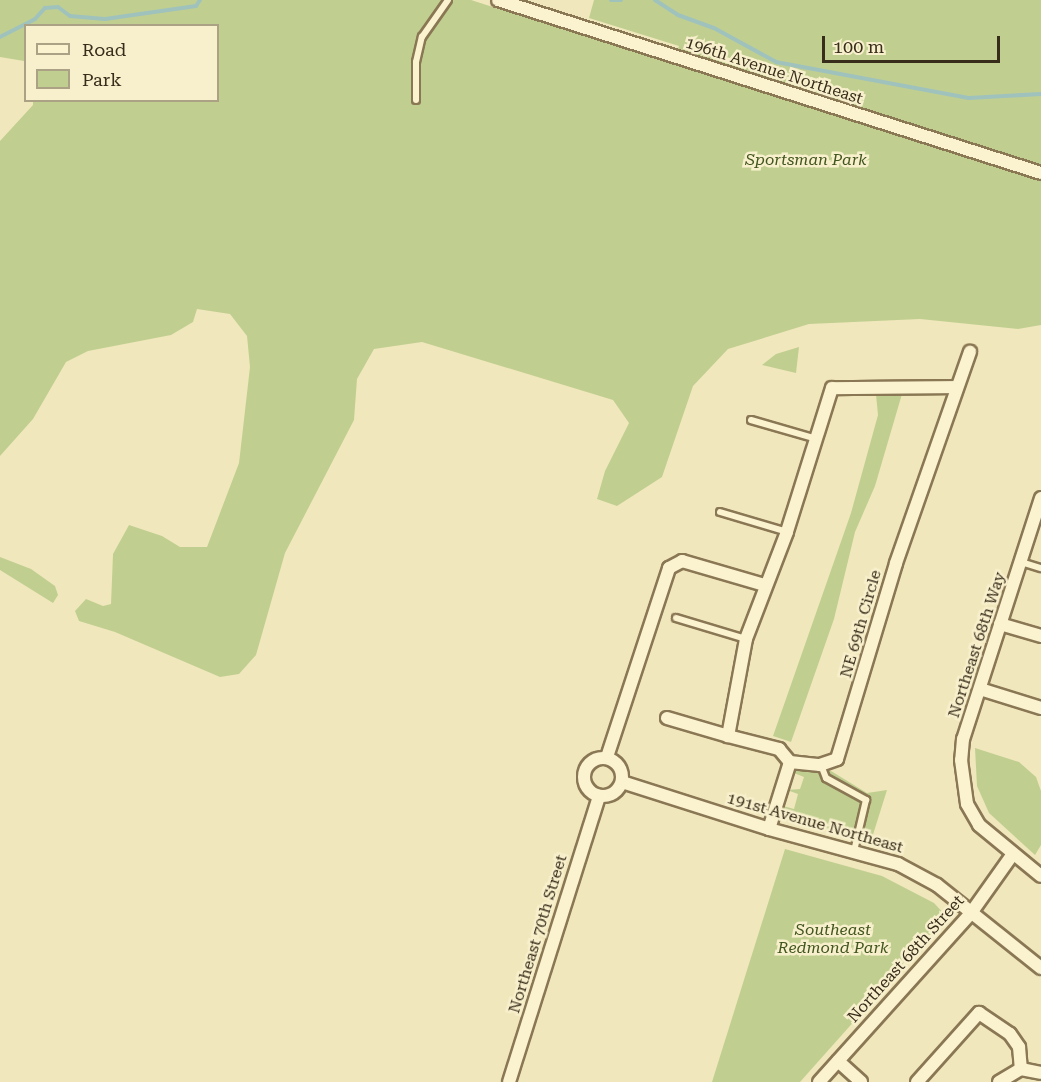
<!DOCTYPE html>
<html>
<head>
<meta charset="utf-8">
<style>
  body { margin:0 }
  #map { position:relative; width:1041px; height:1082px; overflow:hidden; background:#f1e7bc; font-family:"Roboto Serif",serif }
  div>[style] { position:absolute }
  .green>* { inset:0; background:#c0cf90 }
  .stream>* { height:4px; margin:-2px; padding:0 2px; transform-origin:2px; border-radius:2px; background:#a0c2bc }
  .roads { filter:drop-shadow(2px 0 #8a7754) drop-shadow(-2px 0 #8a7754) drop-shadow(0 2px #8a7754) drop-shadow(0 -2px #8a7754) }
  .service>* { height:6px; margin:-3px; padding:0 3px; transform-origin:3px; border-radius:3px; background:#fbf3d0 }
  .minor>* { height:12px; margin:-6px; padding:0 6px; transform-origin:6px; border-radius:6px; background:#fbf3d0 }
  .minor>.ring { margin:-6px; padding:0; box-sizing:content-box; background:none; border:12px solid #fbf3d0; border-radius:50% }
  span { translate:-50% -50%; white-space:nowrap; text-align:center; line-height:1.15; -webkit-text-stroke:5px #f8f0cc; paint-order:stroke }
  .street-label { font-size:16px; color:#382c1a }
  .park-label { font-size:16px; color:#42561f; font-style:italic }
  .legend { position:absolute; left:24px; top:24px; width:195px; height:78px; box-sizing:border-box; background:#f8f0cc; border:2px solid #aba285; margin:0; padding:8px 10px; list-style:none; font-size:18px; color:#382c1a }
  .legend li { display:flex; align-items:center; gap:12px; height:30px }
  .legend b { width:30px; border:2px solid #aba285 }
  .scale { position:absolute; left:822px; top:36px; width:178px; height:27px; box-sizing:border-box; border:3px solid #382c1a; border-top:0; padding-left:8px; font-size:18px; line-height:21px; white-space:nowrap; color:#382c1a; -webkit-text-stroke:4px #f8f0cc; paint-order:stroke }
</style>
</head>
<body>
<div id="map">
  <div class="green">
    <i style="clip-path:polygon(0 0,471px 0,672px 64px,679px 46px,589px 18px,594px 0,1041px 0,1041px 325px,1018px 329px,920px 319px,809px 324px,728px 349px,693px 386px,662px 477px,617px 506px,597px 499px,605px 471px,629px 423px,613px 400px,422px 342px,374px 349px,357px 379px,354px 420px,285px 553px,256px 655px,239px 674px,220px 677px,115px 632px,79px 621px,75px 611px,86px 599px,103px 606px,111px 604px,113px 554px,129px 525px,162px 536px,180px 547px,207px 547px,239px 463px,250px 367px,247px 336px,230px 314px,197px 309px,193px 322px,171px 335px,88px 351px,66px 362px,33px 419px,0 456px,0 141px,33px 105px,33px 101px,218px 100px,218px 26px,26px 26px,25px 65px,24px 61px,0 57px)"></i>
    <i style="clip-path:polygon(799px 347px,796px 373px,762px 365px,776px 354px)"></i>
    <i style="clip-path:polygon(902px 394px,875px 486px,855px 532px,834px 619px,791px 742px,773px 736px,851px 513px,878px 415px,876px 395px)"></i>
    <i style="clip-path:polygon(0 557px,31px 569px,55px 586px,58px 595px,53px 603px,0 570px)"></i>
    <i style="clip-path:polygon(975px 748px,1019px 762px,1036px 777px,1041px 791px,1041px 845px,1035px 855px,989px 813px,977px 786px)"></i>
    <i style="clip-path:polygon(797px 769px,831px 771px,867px 793px,887px 790px,871px 841px,779px 818px,783px 806px,794px 809px,798px 794px,787px 790px,800px 789px,804px 777px,794px 773px)"></i>
    <i style="clip-path:polygon(785px 849px,882px 876px,934px 903px,947px 917px,800px 1082px,712px 1082px)"></i>
  </div>
  <div class="stream">
    <i style="left:611px;top:0;width:10px"></i>
    <i style="left:655px;top:0;width:27px;rotate:33deg"></i>
    <i style="left:678px;top:15px;width:38px;rotate:20deg"></i>
    <i style="left:714px;top:28px;width:71px;rotate:28.7deg"></i>
    <i style="left:776px;top:62px;width:196px;rotate:10.6deg"></i>
    <i style="left:969px;top:98px;width:72px;rotate:-3.2deg"></i>
    <i style="left:0;top:37px;width:39px;rotate:-27deg"></i>
    <i style="left:35px;top:19px;width:15px;rotate:-48deg"></i>
    <i style="left:45px;top:8px;width:13px;rotate:-4deg"></i>
    <i style="left:58px;top:7px;width:15px;rotate:37deg"></i>
    <i style="left:70px;top:16px;width:35px;rotate:5deg"></i>
    <i style="left:105px;top:19px;width:92px;rotate:-8.1deg"></i>
    <i style="left:196px;top:6px;width:7px;rotate:-56deg"></i>
  </div>
  <div class="roads">
    <div class="service">
      <i style="left:416px;top:100px;width:38px;rotate:-90deg"></i>
      <i style="left:416px;top:62px;width:26px;rotate:-77deg"></i>
      <i style="left:422px;top:37px;width:45px;rotate:-54.9deg"></i>
      <i style="left:751px;top:420px;width:69px;rotate:16.1deg"></i>
      <i style="left:720px;top:512px;width:70px;rotate:16.6deg"></i>
      <i style="left:1021px;top:562px;width:21px;rotate:17deg"></i>
      <i style="left:676px;top:618px;width:73px;rotate:16.7deg"></i>
      <i style="left:821px;top:765px;width:14px;rotate:69deg"></i>
      <i style="left:826px;top:778px;width:46px;rotate:28.8deg"></i>
      <i style="left:866px;top:800px;width:52px;rotate:103.2deg"></i>
    </div>
    <div class="minor">
      <i style="left:498px;top:0;width:570px;rotate:17.67deg"></i>
      <i style="left:957px;top:387px;width:125px;rotate:179.5deg"></i>
      <i style="left:832px;top:388px;width:151px;rotate:107.4deg"></i>
      <i style="left:787px;top:532px;width:115px;rotate:111deg"></i>
      <i style="left:746px;top:639px;width:99px;rotate:100.5deg"></i>
      <i style="left:728px;top:736px;width:53px;rotate:14.3deg"></i>
      <i style="left:779px;top:749px;width:17px;rotate:50deg"></i>
      <i style="left:790px;top:762px;width:30px;rotate:6deg"></i>
      <i style="left:820px;top:765px;width:18px;rotate:-19deg"></i>
      <i style="left:837px;top:759px;width:205px;rotate:-73.2deg"></i>
      <i style="left:896px;top:563px;width:224px;rotate:-70.7deg"></i>
      <i style="left:1041px;top:498px;width:253px;rotate:107.9deg"></i>
      <i style="left:963px;top:739px;width:21px;rotate:95deg"></i>
      <i style="left:961px;top:760px;width:44px;rotate:82.2deg"></i>
      <i style="left:967px;top:804px;width:24px;rotate:60deg"></i>
      <i style="left:979px;top:825px;width:80px;rotate:39.4deg"></i>
      <i style="left:1000px;top:624px;width:43px;rotate:16.3deg"></i>
      <i style="left:980px;top:689px;width:64px;rotate:17.3deg"></i>
      <i style="left:667px;top:718px;width:64px;rotate:16.4deg"></i>
      <i style="left:607px;top:757px;width:199px;rotate:-71.8deg"></i>
      <i style="left:669px;top:568px;width:15px;rotate:-28deg"></i>
      <i style="left:682px;top:561px;width:85px;rotate:16.3deg"></i>
      <i class="ring" style="left:584px;top:758px;width:26px;height:26px"></i>
      <i style="left:622px;top:782px;width:154px;rotate:17.7deg"></i>
      <i style="left:769px;top:829px;width:134px;rotate:15.2deg"></i>
      <i style="left:898px;top:864px;width:44px;rotate:28.3deg"></i>
      <i style="left:937px;top:885px;width:133px;rotate:38.6deg"></i>
      <i style="left:769px;top:829px;width:70px;rotate:-72.6deg"></i>
      <i style="left:838px;top:1061px;width:31px;rotate:42deg"></i>
      <i style="left:1021px;top:1069px;width:20px;rotate:11deg"></i>
      <i style="left:509px;top:1082px;width:300px;rotate:-72.5deg"></i>
      <i style="left:819px;top:1082px;width:227px;rotate:-48deg"></i>
      <i style="left:971px;top:913px;width:72px;rotate:-54.6deg"></i>
      <i style="left:917px;top:1082px;width:93px;rotate:-48.1deg"></i>
      <i style="left:979px;top:1013px;width:37px;rotate:34deg"></i>
      <i style="left:1010px;top:1034px;width:16px;rotate:55deg"></i>
      <i style="left:1019px;top:1047px;width:22px;rotate:85deg"></i>
      <i style="left:999px;top:1082px;width:26px;rotate:-31deg"></i>
    </div>
  </div>
  <div class="street-label">
    <span style="left:774px;top:71px;rotate:18deg">196th Avenue Northeast</span>
    <span style="left:861px;top:624px;rotate:-74deg">NE 69th Circle</span>
    <span style="left:977px;top:645px;rotate:-72deg">Northeast 68th Way</span>
    <span style="left:815px;top:823px;rotate:16deg">191st Avenue Northeast</span>
    <span style="left:538px;top:934px;rotate:-73deg">Northeast 70th Street</span>
    <span style="left:906px;top:959px;rotate:-48deg">Northeast 68th Street</span>
  </div>
  <div class="park-label">
    <span style="left:806px;top:160px">Sportsman Park</span>
    <span style="left:833px;top:939px">Southeast<br>Redmond Park</span>
  </div>
  <ul class="legend">
  <li><b style="height:8px;background:#fbf3d0"></b>Road</li>
  <li><b style="height:16px;background:#c0cf90"></b>Park</li>
  </ul>
  <div class="scale">100 m</div>
</div>
</body>
</html>
